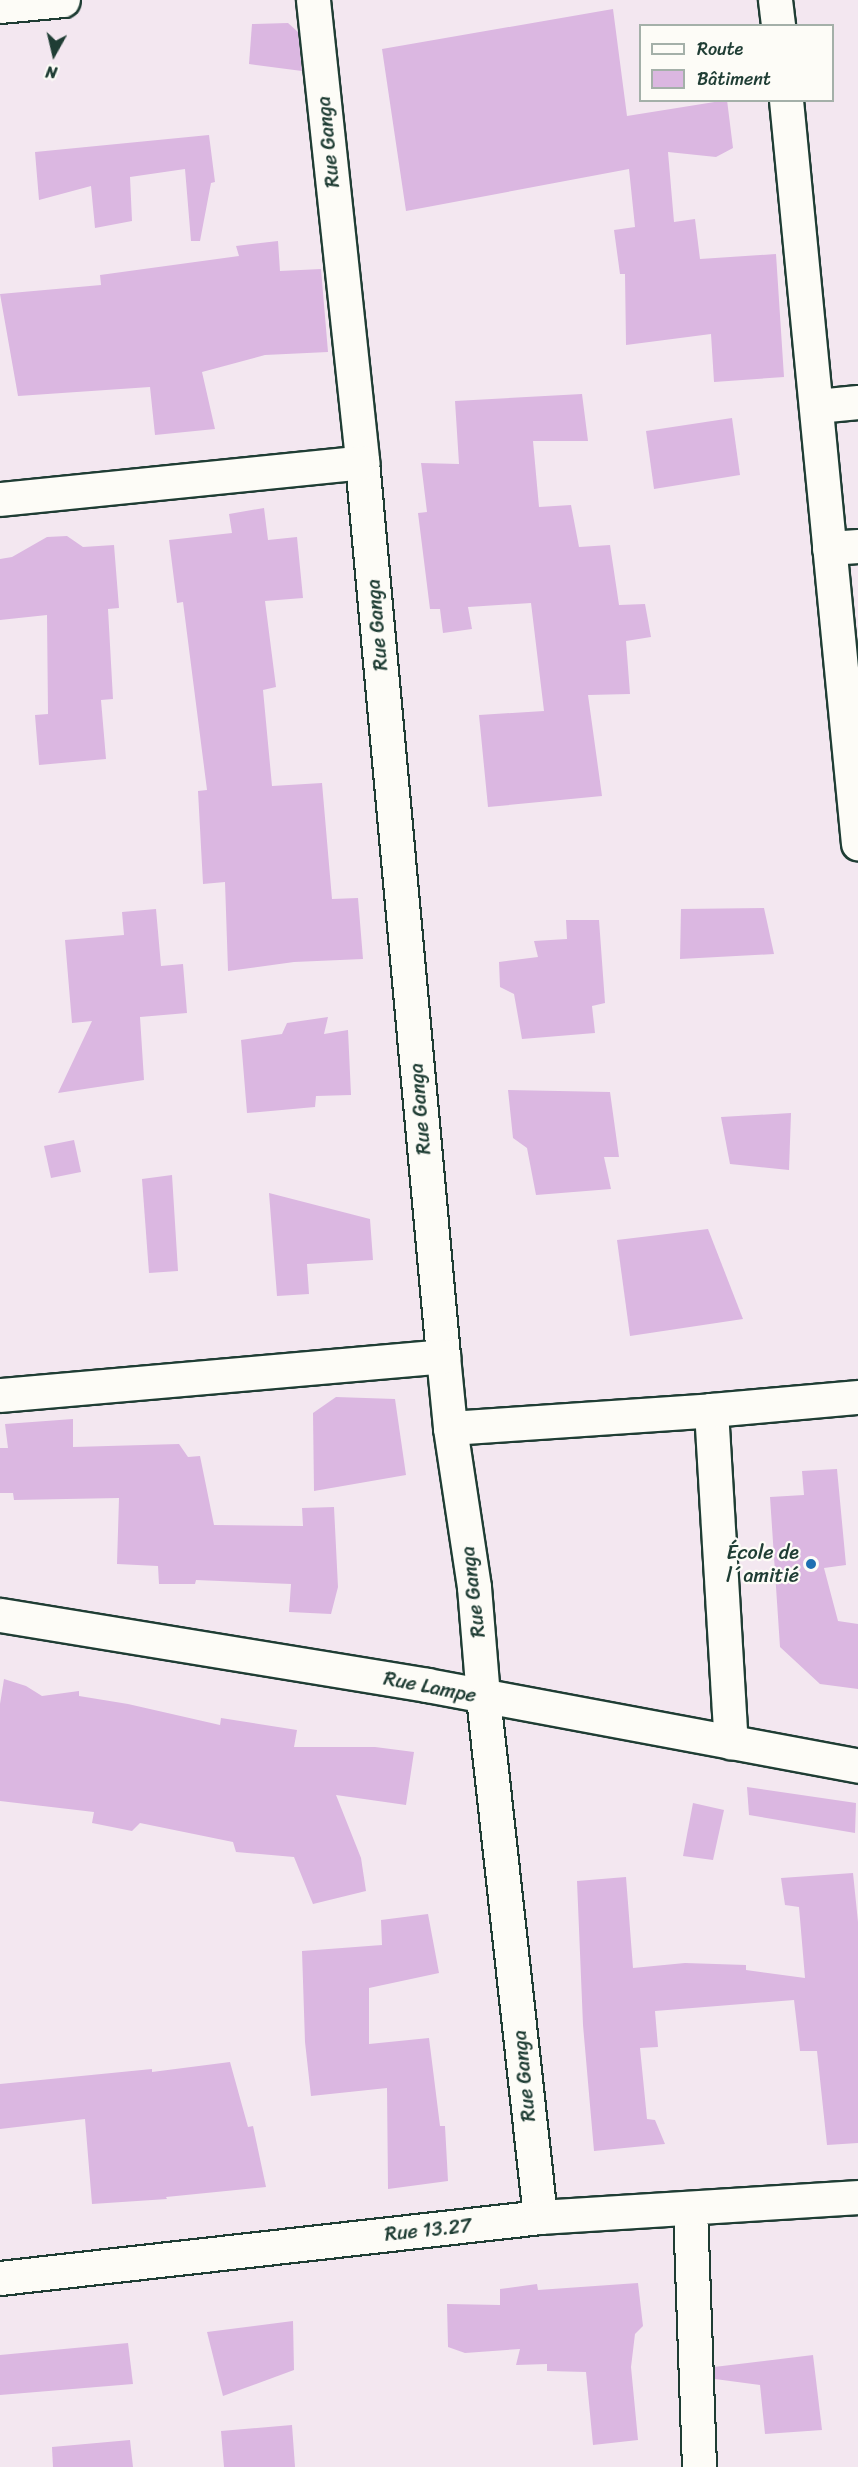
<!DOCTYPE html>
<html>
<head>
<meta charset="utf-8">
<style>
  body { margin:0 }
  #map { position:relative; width:858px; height:2467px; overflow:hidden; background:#f3e7f0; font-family:Sriracha,sans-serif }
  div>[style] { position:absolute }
  .building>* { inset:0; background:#dbb7e1 }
  .roads { filter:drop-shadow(2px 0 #1f3d34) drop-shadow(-2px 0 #1f3d34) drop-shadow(0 2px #1f3d34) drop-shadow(0 -2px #1f3d34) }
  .minor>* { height:33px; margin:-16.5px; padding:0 16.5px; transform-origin:16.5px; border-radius:16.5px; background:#fdfcf7 }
  .dots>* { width:16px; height:16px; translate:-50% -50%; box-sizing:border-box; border:3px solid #fdfcf7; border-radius:50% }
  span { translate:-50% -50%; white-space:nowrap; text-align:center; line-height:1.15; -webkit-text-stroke:4.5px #fdfcf7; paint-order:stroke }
  .street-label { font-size:20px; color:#1f3d34 }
  .poi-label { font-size:20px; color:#1f3d34 }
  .right { translate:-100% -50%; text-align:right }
  .legend { position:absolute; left:639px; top:24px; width:195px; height:78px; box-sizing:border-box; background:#fdfcf7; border:2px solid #a4b0a9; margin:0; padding:8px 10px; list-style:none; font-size:18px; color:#1f3d34 }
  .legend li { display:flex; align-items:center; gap:12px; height:30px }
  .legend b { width:30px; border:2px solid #a4b0a9 }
  .north { position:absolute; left:24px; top:24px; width:60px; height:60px; -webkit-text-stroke:4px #fdfcf7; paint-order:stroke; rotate:188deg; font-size:16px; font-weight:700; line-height:24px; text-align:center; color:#1f3d34 }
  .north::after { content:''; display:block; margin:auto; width:21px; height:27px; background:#1f3d34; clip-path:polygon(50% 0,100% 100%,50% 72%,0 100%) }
</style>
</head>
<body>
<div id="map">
  <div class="building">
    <i style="clip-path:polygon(613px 9px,627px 116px,727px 100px,733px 148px,716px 157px,668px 152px,674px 222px,695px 219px,700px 259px,776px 254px,784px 377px,714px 382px,711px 334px,626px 345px,625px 274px,620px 274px,614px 230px,635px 227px,629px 169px,406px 211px,382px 49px)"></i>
    <i style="clip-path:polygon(288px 23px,298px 32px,302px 71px,249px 64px,252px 24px)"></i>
    <i style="clip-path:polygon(209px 135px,215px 182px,211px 183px,200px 241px,191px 241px,185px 169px,130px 177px,132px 221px,95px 228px,91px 186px,39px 200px,35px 152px)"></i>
    <i style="clip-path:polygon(278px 241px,280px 271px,321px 269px,328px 352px,265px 355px,202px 372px,215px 429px,155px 435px,150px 387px,18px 396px,0 294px,101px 285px,100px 275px,239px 256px,236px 246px)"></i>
    <i style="clip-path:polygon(582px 394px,588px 441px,533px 441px,539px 507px,571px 505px,579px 547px,610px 545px,619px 605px,645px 604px,651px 637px,626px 641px,630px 694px,588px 695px,602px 796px,488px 807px,479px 715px,544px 711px,531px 603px,468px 607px,472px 629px,443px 633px,440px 609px,430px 609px,418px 513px,427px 512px,421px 463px,459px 464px,455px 401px)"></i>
    <i style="clip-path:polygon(732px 418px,740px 475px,654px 489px,646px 431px)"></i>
    <i style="clip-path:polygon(264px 508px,268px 540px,297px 537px,303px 598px,265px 601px,276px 687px,263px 690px,272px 786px,322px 783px,332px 899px,358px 898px,363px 959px,294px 962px,228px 971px,225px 882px,203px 884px,198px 791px,207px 790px,183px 602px,177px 603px,169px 540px,232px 533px,229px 514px)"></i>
    <i style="clip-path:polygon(67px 536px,83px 547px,114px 545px,119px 608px,108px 609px,113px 699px,101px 700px,106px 759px,39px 765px,35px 715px,48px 714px,47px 615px,0 620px,0 559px,12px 557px,47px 537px)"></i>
    <i style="clip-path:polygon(764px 908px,774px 954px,680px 959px,681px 909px)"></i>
    <i style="clip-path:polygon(156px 909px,161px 966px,183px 964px,187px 1013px,140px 1017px,144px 1080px,58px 1093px,92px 1021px,72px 1023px,65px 940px,124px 935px,122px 912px)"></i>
    <i style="clip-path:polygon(566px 920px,599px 920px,605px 1003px,592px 1006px,595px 1033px,522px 1039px,514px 994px,500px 987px,499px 962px,538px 957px,534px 941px,567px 939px)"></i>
    <i style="clip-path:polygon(328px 1017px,324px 1034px,348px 1030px,351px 1095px,316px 1096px,315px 1107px,247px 1113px,241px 1040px,282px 1034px,287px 1023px)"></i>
    <i style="clip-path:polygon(508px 1090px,610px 1092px,619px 1157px,604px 1157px,611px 1189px,536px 1195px,527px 1148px,513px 1138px)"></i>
    <i style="clip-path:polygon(791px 1113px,789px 1170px,730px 1164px,721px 1117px)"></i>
    <i style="clip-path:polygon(74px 1140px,81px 1172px,51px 1178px,44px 1146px)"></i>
    <i style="clip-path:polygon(172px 1175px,178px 1271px,149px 1273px,142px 1179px)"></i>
    <i style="clip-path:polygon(269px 1193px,370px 1219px,373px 1260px,307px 1264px,309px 1294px,277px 1296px)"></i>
    <i style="clip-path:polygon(708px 1229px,743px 1319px,630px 1336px,617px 1240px)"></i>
    <i style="clip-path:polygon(336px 1397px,395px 1399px,406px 1475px,314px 1491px,313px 1413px)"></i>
    <i style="clip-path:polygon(73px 1419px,73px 1447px,179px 1444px,188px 1457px,200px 1456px,214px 1525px,303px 1526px,302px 1508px,334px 1507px,338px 1587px,331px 1614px,289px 1612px,291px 1584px,196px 1580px,195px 1584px,159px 1584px,158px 1566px,117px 1564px,119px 1498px,14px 1500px,13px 1493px,0 1493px,0 1448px,8px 1448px,5px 1424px)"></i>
    <i style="clip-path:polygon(837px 1469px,846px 1565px,824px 1568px,838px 1621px,858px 1624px,858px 1689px,820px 1684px,780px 1647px,770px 1497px,804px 1495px,802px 1471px)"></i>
    <i style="clip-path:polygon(4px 1679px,26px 1686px,42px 1696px,79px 1691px,79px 1696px,128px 1704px,220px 1725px,221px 1718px,297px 1730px,294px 1747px,375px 1747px,414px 1752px,406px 1805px,336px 1795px,361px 1858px,366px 1891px,313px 1904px,294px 1857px,236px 1852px,233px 1842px,140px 1823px,132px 1831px,92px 1823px,94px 1812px,0 1801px,0 1704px)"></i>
    <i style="clip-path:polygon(747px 1787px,856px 1803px,855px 1833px,749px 1815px)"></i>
    <i style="clip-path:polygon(693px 1803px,724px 1810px,713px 1860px,683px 1856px)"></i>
    <i style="clip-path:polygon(853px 1873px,858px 1922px,858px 2143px,827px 2145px,817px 2051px,800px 2051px,794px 2000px,655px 2011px,658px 2047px,640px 2048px,647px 2119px,655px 2120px,665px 2144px,594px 2151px,583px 2025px,577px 1881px,626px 1877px,633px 1968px,685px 1963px,746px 1965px,746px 1970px,805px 1978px,799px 1907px,785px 1905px,781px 1878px)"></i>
    <i style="clip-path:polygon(428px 1914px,439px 1973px,369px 1988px,369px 2044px,429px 2038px,440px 2126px,445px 2126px,448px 2181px,388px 2189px,387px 2088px,311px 2096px,305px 2042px,302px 1951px,382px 1945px,381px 1920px)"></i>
    <i style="clip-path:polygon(230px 2062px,248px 2127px,253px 2126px,266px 2187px,166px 2197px,167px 2199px,92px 2204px,85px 2119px,0 2129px,0 2084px,152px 2069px,152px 2072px)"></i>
    <i style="clip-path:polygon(638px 2283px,643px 2326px,635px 2334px,631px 2367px,638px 2440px,593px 2445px,586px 2372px,547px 2371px,547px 2364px,516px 2365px,520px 2349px,465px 2353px,448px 2347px,447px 2304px,500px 2305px,500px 2289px,537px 2284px,538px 2290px)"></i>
    <i style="clip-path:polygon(293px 2321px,294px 2370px,223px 2396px,207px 2332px)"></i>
    <i style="clip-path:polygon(128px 2343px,133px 2384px,0 2395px,0 2355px)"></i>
    <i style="clip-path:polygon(813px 2355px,822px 2430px,765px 2434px,760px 2385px,715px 2379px,714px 2367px)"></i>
    <i style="clip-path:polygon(292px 2425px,295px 2467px,224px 2467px,221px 2431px)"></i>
    <i style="clip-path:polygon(130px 2440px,133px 2467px,53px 2467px,52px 2447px)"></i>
  </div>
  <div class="roads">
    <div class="minor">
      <i style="left:313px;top:0;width:465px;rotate:83.9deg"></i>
      <i style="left:362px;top:462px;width:898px;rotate:84.82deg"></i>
      <i style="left:443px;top:1356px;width:72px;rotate:84.4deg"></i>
      <i style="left:450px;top:1428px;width:161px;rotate:81.4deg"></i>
      <i style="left:474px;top:1587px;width:110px;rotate:85.3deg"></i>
      <i style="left:483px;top:1697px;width:523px;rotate:83.74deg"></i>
      <i style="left:775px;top:0;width:26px;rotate:83deg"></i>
      <i style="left:0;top:6px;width:63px;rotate:-5.4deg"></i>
      <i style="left:786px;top:100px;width:747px;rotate:84.47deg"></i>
      <i style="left:817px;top:406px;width:41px;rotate:-5.6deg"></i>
      <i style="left:0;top:499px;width:364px;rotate:-5.8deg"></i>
      <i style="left:829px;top:548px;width:29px;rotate:-4deg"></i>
      <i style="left:0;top:1395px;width:445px;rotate:-5deg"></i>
      <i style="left:711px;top:1410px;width:333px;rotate:86.6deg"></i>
      <i style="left:450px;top:1428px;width:262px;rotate:-3.9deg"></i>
      <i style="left:711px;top:1410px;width:148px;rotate:-5.1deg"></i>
      <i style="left:0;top:1615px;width:433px;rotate:9.3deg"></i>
      <i style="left:427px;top:1685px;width:439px;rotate:10.6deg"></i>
      <i style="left:690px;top:2209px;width:258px;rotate:88deg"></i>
      <i style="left:0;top:2278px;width:543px;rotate:-6.44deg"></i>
      <i style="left:540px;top:2217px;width:319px;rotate:-3.6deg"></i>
    </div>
  </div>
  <div class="dots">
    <i style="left:811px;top:1564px;background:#1f6fb2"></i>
  </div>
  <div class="street-label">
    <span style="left:328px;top:142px;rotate:-96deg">Rue Ganga</span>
    <span style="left:377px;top:625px;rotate:-95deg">Rue Ganga</span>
    <span style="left:420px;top:1109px;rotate:-95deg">Rue Ganga</span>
    <span style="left:473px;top:1592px;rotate:-97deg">Rue Ganga</span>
    <span style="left:430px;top:1687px;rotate:11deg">Rue Lampe</span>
    <span style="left:524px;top:2076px;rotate:-96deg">Rue Ganga</span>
    <span style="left:428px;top:2230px;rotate:-6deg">Rue 13.27</span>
  </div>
  <div class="poi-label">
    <span class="right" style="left:799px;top:1564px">École de<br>l´amitié</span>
  </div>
  <ul class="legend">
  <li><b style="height:8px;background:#fdfcf7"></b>Route</li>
  <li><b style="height:16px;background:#dbb7e1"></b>Bâtiment</li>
  </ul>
  <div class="north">N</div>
</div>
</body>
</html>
